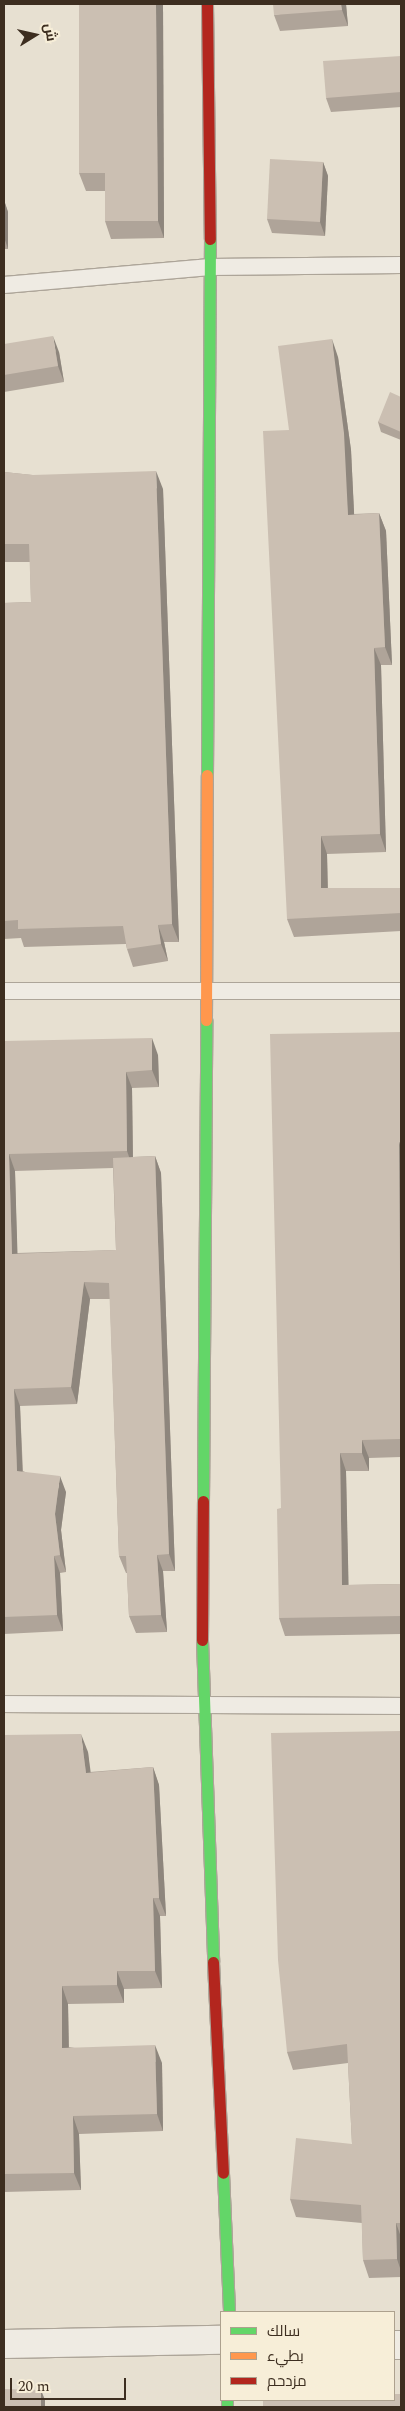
<!DOCTYPE html>
<html>
<head>
<meta charset="utf-8">
<style>
  body { margin:0 }
  #map { position:relative; width:405px; height:2411px; overflow:hidden; background:#e7e0d1; font-family:Spectral,Cairo,serif }
  div>[style] { position:absolute }
  .roads { filter:drop-shadow(1px 0 #ada599) drop-shadow(-1px 0 #ada599) drop-shadow(0 1px #ada599) drop-shadow(0 -1px #ada599) }
  .lane>* { height:16px; margin:-8px; padding:0 8px; transform-origin:8px; border-radius:8px; background:#efebe3 }
  .street>* { height:28px; margin:-14px; padding:0 14px; transform-origin:14px; border-radius:14px; background:#efebe3 }
  .fast>* { height:11px; margin:-5.5px; padding:0 5.5px; transform-origin:5.5px; border-radius:5.5px; background:#63d668 }
  .slow>* { height:11px; margin:-5.5px; padding:0 5.5px; transform-origin:5.5px; border-radius:5.5px; background:#ff974d }
  .jam>* { height:11px; margin:-5.5px; padding:0 5.5px; transform-origin:5.5px; border-radius:5.5px; background:#b3261e }
  .wall>* { inset:0; background:#afa499 }
  .shaded-wall>* { inset:0; background:#8e867d }
  .building>* { inset:0; background:#cbbfb2 }
  span { translate:-50% -50%; white-space:nowrap; text-align:center; line-height:1.15; -webkit-text-stroke:4px #f7eed8; paint-order:stroke }
  .frame { position:absolute; inset:0; border:5px solid #3d2e20; pointer-events:none }
  .legend { position:absolute; left:220px; top:2311px; width:175px; height:90px; box-sizing:border-box; background:#f7eed8; border:1px solid #ada18e; margin:0; padding:6px 9px; list-style:none; font-size:15px; color:#3d2e20 }
  .legend li { display:flex; align-items:center; gap:10px; height:25px }
  .legend b { width:25px; border:1px solid #ada18e }
  .north { position:absolute; left:10px; top:10px; width:50px; height:50px; -webkit-text-stroke:4px #f7eed8; paint-order:stroke; rotate:80deg; font-size:14px; font-weight:700; line-height:20px; text-align:center; color:#3d2e20 }
  .north::after { content:''; display:block; margin:auto; width:18px; height:22px; background:#3d2e20; clip-path:polygon(50% 0,100% 100%,50% 72%,0 100%) }
  .scale { position:absolute; left:10px; top:2378px; width:116px; height:22px; box-sizing:border-box; border:2px solid #3d2e20; border-top:0; padding-left:6px; font-size:15px; line-height:18px; white-space:nowrap; color:#3d2e20; -webkit-text-stroke:4px #f7eed8; paint-order:stroke }
</style>
</head>
<body>
<div id="map">
  <div class="roads">
    <div class="lane">
      <i style="left:4px;top:285px;width:207px;rotate:-5deg"></i>
      <i style="left:210px;top:267px;width:191px;rotate:-0.6deg"></i>
      <i style="left:4px;top:991px;width:397px"></i>
      <i style="left:4px;top:1704px;width:397px;rotate:0.3deg"></i>
    </div>
    <div class="street">
      <i style="left:4px;top:2344px;width:217px;rotate:-1.1deg"></i>
      <i style="left:394px;top:2345px;width:7px"></i>
    </div>
    <div class="fast">
      <i style="left:207px;top:775px;width:536px;rotate:-89.68deg"></i>
      <i style="left:203px;top:1501px;width:481px;rotate:-89.6deg"></i>
      <i style="left:202px;top:1640px;width:322px;rotate:88deg"></i>
      <i style="left:223px;top:2173px;width:139px;rotate:87.5deg"></i>
      <i style="left:227px;top:2400px;width:7px;rotate:90deg"></i>
    </div>
    <div class="slow">
      <i style="left:206px;top:1020px;width:245px;rotate:-89.8deg"></i>
    </div>
    <div class="jam">
      <i style="left:207px;top:4px;width:235px;rotate:89.3deg"></i>
      <i style="left:202px;top:1640px;width:139px;rotate:-89.6deg"></i>
      <i style="left:213px;top:1962px;width:211px;rotate:87.3deg"></i>
    </div>
  </div>
  <div class="wall">
    <i style="clip-path:polygon(79px 4px,163px 4px,164px 238px,111px 239px,105px 221px,105px 191px,86px 191px,79px 173px)"></i>
    <i style="clip-path:polygon(346px 4px,348px 26px,280px 31px,274px 15px)"></i>
    <i style="clip-path:polygon(401px 56px,401px 107px,331px 112px,326px 98px)"></i>
    <i style="clip-path:polygon(323px 162px,328px 176px,325px 236px,272px 233px,267px 219px)"></i>
    <i style="clip-path:polygon(4px 200px,8px 212px,8px 249px,4px 249px)"></i>
    <i style="clip-path:polygon(4px 344px,59px 352px,64px 382px,4px 392px)"></i>
    <i style="clip-path:polygon(338px 357px,351px 450px,354px 514px,379px 513px,386px 531px,392px 665px,381px 665px,386px 852px,327px 854px,328px 888px,401px 888px,401px 931px,294px 937px,287px 919px,289px 430px)"></i>
    <i style="clip-path:polygon(401px 397px,401px 440px,381px 432px,378px 422px)"></i>
    <i style="clip-path:polygon(4px 472px,163px 489px,179px 942px,164px 942px,168px 961px,133px 967px,127px 949px,126px 944px,24px 947px,21px 938px,4px 939px,4px 603px,31px 602px,30px 562px,4px 562px)"></i>
    <i style="clip-path:polygon(401px 1032px,401px 1457px,369px 1458px,369px 1471px,346px 1471px,348px 1585px,401px 1584px,401px 1634px,285px 1636px,279px 1618px,281px 1508px)"></i>
    <i style="clip-path:polygon(evenodd,4px 1041px,158px 1055px,159px 1087px,132px 1088px,133px 1157px,155px 1156px,161px 1173px,175px 1571px,163px 1571px,167px 1632px,136px 1633px,129px 1616px,127px 1573px,126px 1573px,119px 1556px,110px 1299px,90px 1299px,77px 1404px,20px 1406px,23px 1471px,66px 1492px,61px 1530px,66px 1572px,60px 1573px,63px 1631px,4px 1634px,4px 1041px,113px 1168px,116px 1250px,17px 1253px,15px 1171px,113px 1168px)"></i>
    <i style="clip-path:polygon(401px 1731px,401px 2277px,369px 2278px,363px 2260px,362px 2223px,296px 2217px,290px 2199px,352px 2144px,348px 2063px,293px 2070px,287px 2052px)"></i>
    <i style="clip-path:polygon(4px 1735px,88px 1752px,90px 1772px,153px 1767px,159px 1785px,166px 1916px,160px 1916px,162px 1988px,124px 1989px,124px 2003px,68px 2004px,69px 2047px,162px 2063px,163px 2131px,79px 2134px,81px 2190px,4px 2192px)"></i>
  </div>
  <div class="shaded-wall">
    <i style="clip-path:polygon(156px 4px,163px 4px,164px 238px,158px 221px)"></i>
    <i style="clip-path:polygon(341px 4px,346px 4px,348px 26px,342px 10px)"></i>
    <i style="clip-path:polygon(323px 162px,328px 176px,325px 236px,320px 222px)"></i>
    <i style="clip-path:polygon(4px 200px,8px 212px,8px 249px,4px 237px)"></i>
    <i style="clip-path:polygon(53px 336px,59px 352px,64px 382px,58px 366px)"></i>
    <i style="clip-path:polygon(332px 339px,338px 357px,351px 450px,355px 532px,348px 515px)"></i>
    <i style="clip-path:polygon(156px 471px,163px 489px,179px 942px,172px 924px)"></i>
    <i style="clip-path:polygon(379px 513px,386px 531px,392px 665px,385px 647px)"></i>
    <i style="clip-path:polygon(374px 648px,381px 665px,386px 852px,380px 834px)"></i>
    <i style="clip-path:polygon(321px 836px,327px 854px,328px 906px,321px 888px)"></i>
    <i style="clip-path:polygon(158px 925px,164px 942px,168px 961px,161px 944px)"></i>
    <i style="clip-path:polygon(152px 1038px,158px 1055px,159px 1087px,152px 1070px)"></i>
    <i style="clip-path:polygon(126px 1072px,132px 1088px,133px 1168px,127px 1151px)"></i>
    <i style="clip-path:polygon(399px 1142px,401px 1148px,401px 1277px,400px 1274px)"></i>
    <i style="clip-path:polygon(9px 1154px,15px 1171px,18px 1270px,12px 1254px)"></i>
    <i style="clip-path:polygon(155px 1156px,161px 1173px,175px 1571px,169px 1554px)"></i>
    <i style="clip-path:polygon(84px 1282px,90px 1299px,77px 1404px,71px 1387px)"></i>
    <i style="clip-path:polygon(14px 1389px,20px 1406px,23px 1487px,17px 1471px)"></i>
    <i style="clip-path:polygon(362px 1440px,369px 1458px,369px 1471px,362px 1453px)"></i>
    <i style="clip-path:polygon(340px 1453px,346px 1471px,349px 1603px,342px 1585px)"></i>
    <i style="clip-path:polygon(60px 1476px,66px 1492px,61px 1530px,66px 1572px,60px 1555px,55px 1514px)"></i>
    <i style="clip-path:polygon(157px 1555px,163px 1571px,167px 1632px,161px 1615px)"></i>
    <i style="clip-path:polygon(54px 1556px,60px 1573px,63px 1631px,57px 1615px)"></i>
    <i style="clip-path:polygon(81px 1734px,88px 1752px,93px 1790px,86px 1773px)"></i>
    <i style="clip-path:polygon(153px 1767px,159px 1785px,166px 1916px,159px 1898px)"></i>
    <i style="clip-path:polygon(153px 1898px,160px 1916px,162px 1988px,155px 1971px)"></i>
    <i style="clip-path:polygon(117px 1971px,124px 1989px,124px 2003px,117px 1985px)"></i>
    <i style="clip-path:polygon(62px 1986px,68px 2004px,69px 2065px,62px 2048px)"></i>
    <i style="clip-path:polygon(155px 2045px,162px 2063px,163px 2131px,157px 2114px)"></i>
    <i style="clip-path:polygon(73px 2116px,79px 2134px,81px 2190px,74px 2173px)"></i>
    <i style="clip-path:polygon(396px 2223px,401px 2237px,401px 2271px,397px 2259px)"></i>
    <i style="clip-path:polygon(41px 2390px,45px 2400px,45px 2407px,41px 2407px)"></i>
  </div>
  <div class="building">
    <i style="clip-path:polygon(79px 4px,156px 4px,158px 221px,105px 221px,105px 173px,79px 173px)"></i>
    <i style="clip-path:polygon(273px 4px,341px 4px,342px 10px,274px 15px)"></i>
    <i style="clip-path:polygon(401px 56px,401px 92px,326px 98px,323px 61px)"></i>
    <i style="clip-path:polygon(270px 159px,323px 162px,320px 222px,267px 219px)"></i>
    <i style="clip-path:polygon(53px 336px,58px 366px,4px 375px,4px 344px)"></i>
    <i style="clip-path:polygon(332px 339px,344px 433px,348px 515px,379px 513px,385px 647px,374px 648px,380px 834px,321px 836px,321px 888px,401px 888px,401px 913px,287px 919px,263px 431px,289px 430px,278px 346px)"></i>
    <i style="clip-path:polygon(390px 392px,401px 397px,401px 432px,378px 422px)"></i>
    <i style="clip-path:polygon(156px 471px,172px 924px,158px 925px,161px 944px,127px 949px,123px 926px,18px 929px,18px 920px,4px 921px,4px 603px,31px 602px,29px 544px,4px 544px,4px 472px,33px 475px)"></i>
    <i style="clip-path:polygon(401px 1032px,401px 1143px,399px 1142px,400px 1274px,401px 1274px,401px 1439px,362px 1440px,362px 1453px,340px 1453px,342px 1585px,401px 1584px,401px 1616px,279px 1618px,277px 1509px,281px 1508px,270px 1034px)"></i>
    <i style="clip-path:polygon(152px 1038px,152px 1070px,126px 1072px,127px 1151px,9px 1154px,12px 1254px,116px 1250px,113px 1158px,155px 1156px,169px 1554px,157px 1555px,161px 1615px,129px 1616px,126px 1556px,119px 1556px,109px 1283px,84px 1282px,71px 1387px,14px 1389px,17px 1471px,60px 1476px,55px 1514px,60px 1555px,54px 1556px,57px 1615px,4px 1617px,4px 1041px)"></i>
    <i style="clip-path:polygon(401px 1731px,401px 2223px,396px 2223px,397px 2259px,363px 2260px,361px 2205px,290px 2199px,296px 2138px,352px 2144px,347px 2044px,287px 2052px,278px 1960px,271px 1733px)"></i>
    <i style="clip-path:polygon(81px 1734px,86px 1773px,153px 1767px,159px 1898px,153px 1898px,155px 1971px,117px 1971px,117px 1985px,62px 1986px,62px 2048px,155px 2045px,157px 2114px,73px 2116px,74px 2173px,4px 2174px,4px 1735px)"></i>
    <i style="clip-path:polygon(4px 2389px,41px 2390px,41px 2407px,4px 2407px)"></i>
    <i style="clip-path:polygon(394px 2394px,401px 2394px,401px 2407px,263px 2407px,263px 2400px,394px 2400px)"></i>
  </div>
  <div class="frame"></div>
  <ul class="legend">
  <li><b style="height:6px;background:#63d668"></b>سالك</li>
  <li><b style="height:6px;background:#ff974d"></b>بطيء</li>
  <li><b style="height:6px;background:#b3261e"></b>مزدحم</li>
  </ul>
  <div class="north">ش</div>
  <div class="scale">20 m</div>
</div>
</body>
</html>
